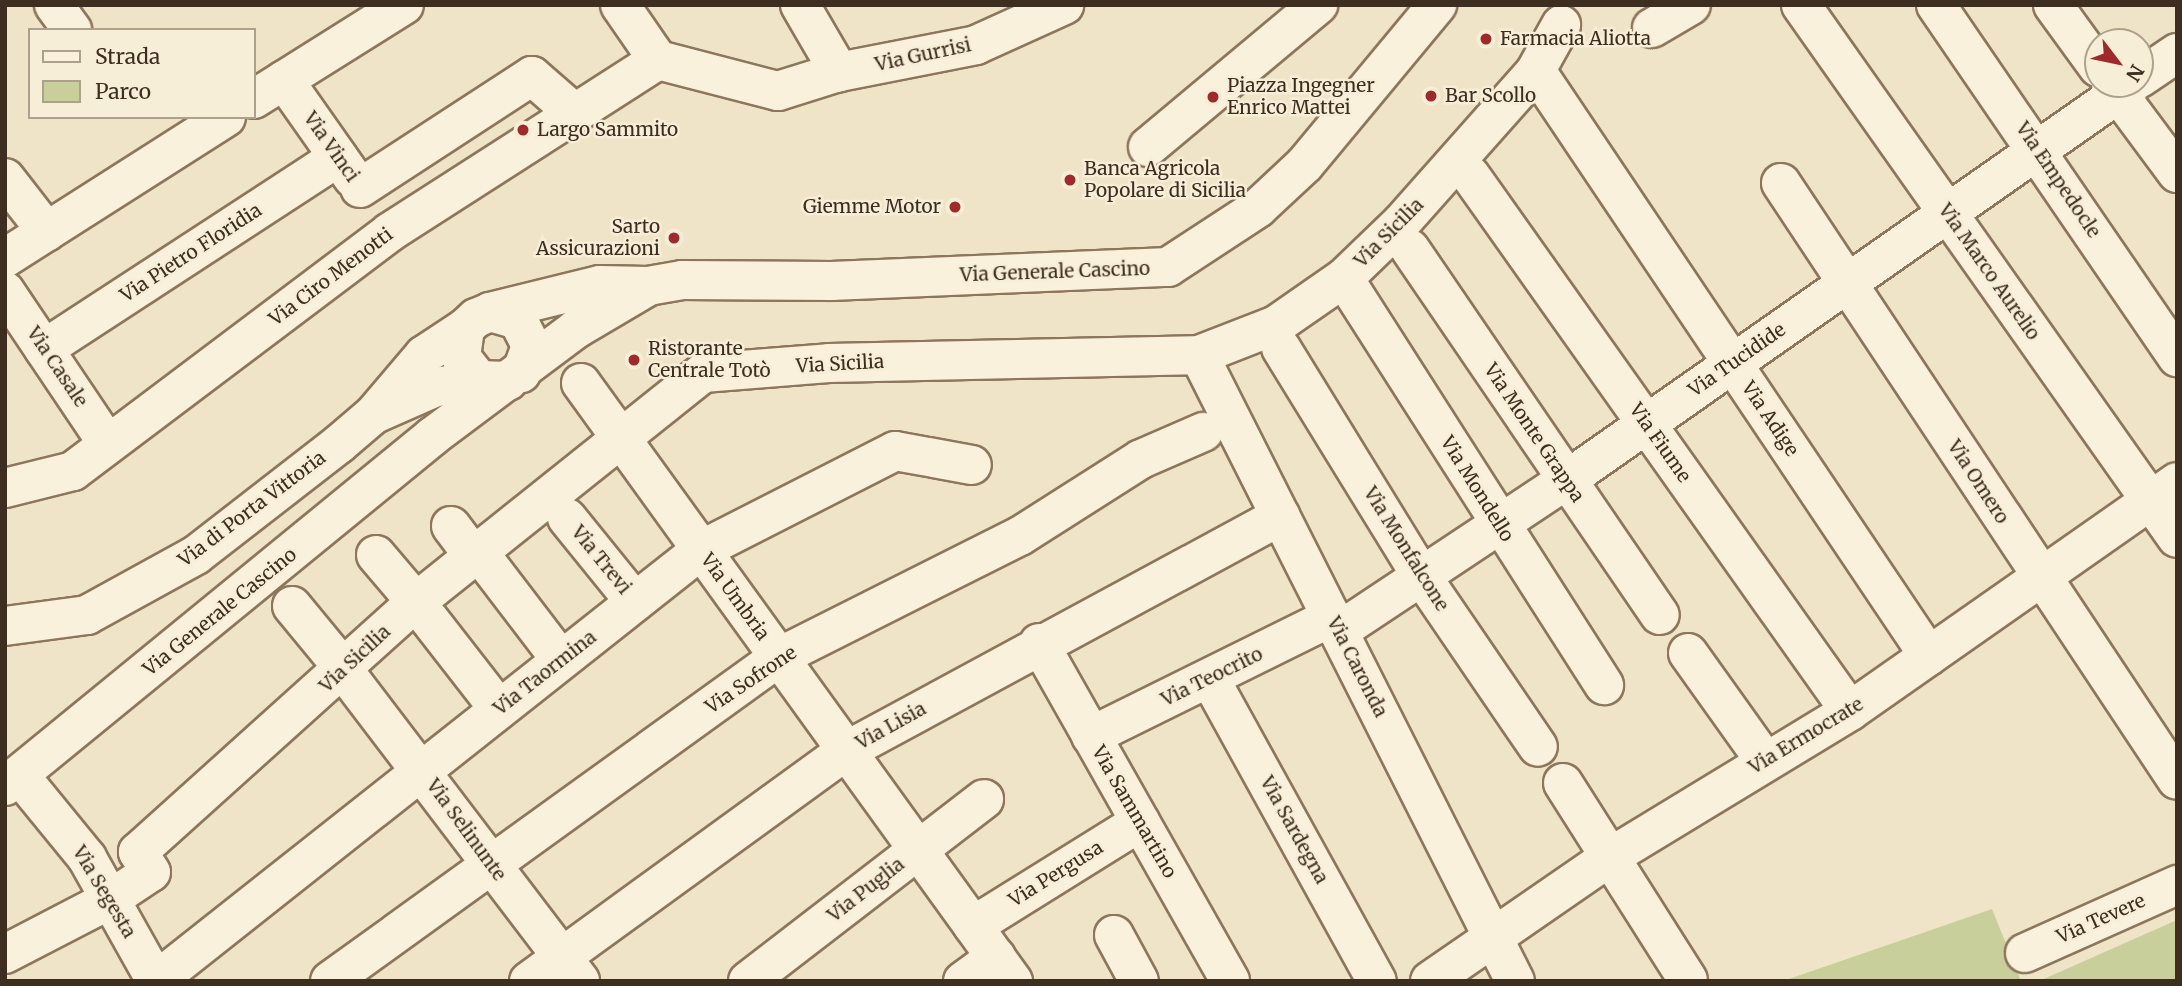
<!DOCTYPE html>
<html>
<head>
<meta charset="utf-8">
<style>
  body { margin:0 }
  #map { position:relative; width:2182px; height:986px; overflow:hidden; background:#f0e4c8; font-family:Merriweather,serif }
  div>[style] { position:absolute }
  .green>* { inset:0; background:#c9cf9b }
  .roads { filter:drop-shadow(2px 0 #8d765c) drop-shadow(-2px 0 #8d765c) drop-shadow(0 2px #8d765c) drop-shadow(0 -2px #8d765c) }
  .minor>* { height:38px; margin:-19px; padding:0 19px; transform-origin:19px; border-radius:19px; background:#faf1dc }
  .dots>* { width:19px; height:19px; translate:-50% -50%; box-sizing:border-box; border:4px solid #f7eed8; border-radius:50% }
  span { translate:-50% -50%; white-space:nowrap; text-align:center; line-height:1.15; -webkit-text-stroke:5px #f7eed8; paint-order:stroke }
  .poi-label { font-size:19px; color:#3d2e20 }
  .left { translate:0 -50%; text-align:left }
  .right { translate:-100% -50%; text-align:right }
  .street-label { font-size:19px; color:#3d2e20 }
  .frame { position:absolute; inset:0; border:7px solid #3d2e20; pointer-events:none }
  .legend { position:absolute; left:28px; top:28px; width:228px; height:91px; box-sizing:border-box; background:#f7eed8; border:2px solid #ada18e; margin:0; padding:9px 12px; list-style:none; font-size:21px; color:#3d2e20 }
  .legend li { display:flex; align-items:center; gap:14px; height:35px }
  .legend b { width:35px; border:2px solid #ada18e }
  .north { position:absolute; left:2084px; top:28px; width:70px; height:70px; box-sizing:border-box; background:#f7eed8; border:2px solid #ada18e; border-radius:50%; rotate:122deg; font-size:19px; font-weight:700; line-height:28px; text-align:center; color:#3d2e20 }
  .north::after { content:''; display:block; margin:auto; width:24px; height:32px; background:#9e2a2b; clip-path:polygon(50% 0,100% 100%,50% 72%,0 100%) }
</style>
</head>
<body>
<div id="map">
  <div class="green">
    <i style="clip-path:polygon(1992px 909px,2021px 981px,1783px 981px)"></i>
    <i style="clip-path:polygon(2177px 920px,2177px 981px,2039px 981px)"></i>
  </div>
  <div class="roads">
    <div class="minor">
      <i style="left:54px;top:5px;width:31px;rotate:54deg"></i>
      <i style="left:620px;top:5px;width:67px;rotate:55.4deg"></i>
      <i style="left:800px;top:5px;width:78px;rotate:59.8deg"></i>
      <i style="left:1801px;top:5px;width:652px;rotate:54.8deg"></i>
      <i style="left:1936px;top:5px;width:427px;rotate:55.6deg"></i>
      <i style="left:2053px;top:5px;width:77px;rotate:54deg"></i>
      <i style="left:1652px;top:28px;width:45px;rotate:-30.5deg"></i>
      <i style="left:658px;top:60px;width:124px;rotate:14.5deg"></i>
      <i style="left:778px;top:91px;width:64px;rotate:-17.3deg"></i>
      <i style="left:839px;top:72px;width:140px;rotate:-11.1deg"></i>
      <i style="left:976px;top:45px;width:97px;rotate:-24.4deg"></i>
      <i style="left:1541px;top:78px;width:696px;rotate:56.13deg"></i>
      <i style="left:2140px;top:78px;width:45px;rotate:-34deg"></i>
      <i style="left:284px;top:80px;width:120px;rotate:54.9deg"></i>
      <i style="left:2111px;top:84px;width:111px;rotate:53.4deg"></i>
      <i style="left:254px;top:99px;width:177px;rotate:-32.1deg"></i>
      <i style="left:1148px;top:147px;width:222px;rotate:-39.9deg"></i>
      <i style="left:1470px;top:175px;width:657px;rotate:54.67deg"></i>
      <i style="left:5px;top:178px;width:68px;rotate:52.1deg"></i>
      <i style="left:1781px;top:183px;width:716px;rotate:56.44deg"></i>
      <i style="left:360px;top:188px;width:205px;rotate:-33.1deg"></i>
      <i style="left:532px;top:76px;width:53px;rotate:41.2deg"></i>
      <i style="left:1410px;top:249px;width:443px;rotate:55.7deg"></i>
      <i style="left:5px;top:258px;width:262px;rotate:-32.5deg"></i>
      <i style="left:5px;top:291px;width:184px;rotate:56.1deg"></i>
      <i style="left:1352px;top:291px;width:468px;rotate:57.4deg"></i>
      <i style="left:490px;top:312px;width:113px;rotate:-13.8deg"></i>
      <i style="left:600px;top:285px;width:48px;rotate:1.2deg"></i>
      <i style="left:648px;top:286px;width:35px;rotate:-10deg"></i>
      <i style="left:682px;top:280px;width:150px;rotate:0.4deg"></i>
      <i style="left:832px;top:281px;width:336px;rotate:-2.4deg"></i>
      <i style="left:1168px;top:267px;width:108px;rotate:-33.2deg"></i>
      <i style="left:1258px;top:208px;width:64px;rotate:-43.1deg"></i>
      <i style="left:1305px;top:164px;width:207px;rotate:-50.3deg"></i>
      <i style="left:1281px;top:348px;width:265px;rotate:58.4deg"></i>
      <i style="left:1420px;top:574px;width:209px;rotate:55.7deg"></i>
      <i style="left:44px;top:349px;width:351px;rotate:-33.1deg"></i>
      <i style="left:1199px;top:355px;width:701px;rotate:63.22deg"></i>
      <i style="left:508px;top:381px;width:29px;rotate:-178deg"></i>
      <i style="left:479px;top:380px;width:29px;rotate:-128deg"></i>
      <i style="left:461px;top:357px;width:29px;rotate:-82deg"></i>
      <i style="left:465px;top:328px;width:15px;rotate:-42deg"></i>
      <i style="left:476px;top:318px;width:15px;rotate:-23deg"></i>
      <i style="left:490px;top:312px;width:29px;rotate:16deg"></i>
      <i style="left:518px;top:320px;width:29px;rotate:63deg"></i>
      <i style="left:531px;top:346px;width:29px;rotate:110deg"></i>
      <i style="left:581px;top:383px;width:738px;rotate:54.16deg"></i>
      <i style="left:375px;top:414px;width:67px;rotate:-23.9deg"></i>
      <i style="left:436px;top:387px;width:44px;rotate:-9.2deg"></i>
      <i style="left:5px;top:488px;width:70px;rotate:-14deg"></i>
      <i style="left:73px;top:471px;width:397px;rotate:-37deg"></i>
      <i style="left:390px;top:232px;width:318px;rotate:-32.7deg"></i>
      <i style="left:567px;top:518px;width:108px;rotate:51deg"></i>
      <i style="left:451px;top:526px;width:36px;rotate:53deg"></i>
      <i style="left:376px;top:555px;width:62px;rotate:49.6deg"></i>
      <i style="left:490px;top:567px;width:117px;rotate:52.6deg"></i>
      <i style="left:292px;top:606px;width:82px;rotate:50.5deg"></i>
      <i style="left:429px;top:619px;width:114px;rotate:52.1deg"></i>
      <i style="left:5px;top:626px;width:83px;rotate:-7.6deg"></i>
      <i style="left:87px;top:615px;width:124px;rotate:-28.8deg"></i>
      <i style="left:196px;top:555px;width:181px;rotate:-37.8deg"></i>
      <i style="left:339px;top:444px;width:45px;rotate:-40.5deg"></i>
      <i style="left:373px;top:415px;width:79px;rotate:-49.6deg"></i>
      <i style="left:424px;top:355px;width:49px;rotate:-33.4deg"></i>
      <i style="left:1339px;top:631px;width:271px;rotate:-33.6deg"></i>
      <i style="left:1565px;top:481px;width:692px;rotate:-35deg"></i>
      <i style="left:1039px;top:643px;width:388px;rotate:60.5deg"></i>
      <i style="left:1688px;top:653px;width:133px;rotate:54.5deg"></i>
      <i style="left:1210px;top:679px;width:345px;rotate:61.1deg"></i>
      <i style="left:351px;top:680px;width:378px;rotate:52.7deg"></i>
      <i style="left:1091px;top:736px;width:269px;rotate:-26.3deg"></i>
      <i style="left:20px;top:776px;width:106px;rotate:50.7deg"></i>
      <i style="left:87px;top:858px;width:141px;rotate:60.7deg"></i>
      <i style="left:1563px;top:783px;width:233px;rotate:57.6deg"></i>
      <i style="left:5px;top:786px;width:553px;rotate:-39.27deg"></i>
      <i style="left:433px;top:436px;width:179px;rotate:-36.8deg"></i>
      <i style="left:576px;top:329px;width:82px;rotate:-30.6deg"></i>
      <i style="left:973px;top:926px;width:197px;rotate:-31.9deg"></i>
      <i style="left:1114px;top:935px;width:52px;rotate:61.5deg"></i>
      <i style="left:2025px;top:953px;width:167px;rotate:-24.1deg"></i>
      <i style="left:5px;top:954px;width:117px;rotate:-27.4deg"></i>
      <i style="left:109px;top:900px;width:50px;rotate:-33.7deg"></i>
      <i style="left:151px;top:872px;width:24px;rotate:-123deg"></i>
      <i style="left:138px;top:852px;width:374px;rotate:-42deg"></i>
      <i style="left:416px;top:602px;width:367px;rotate:-38.6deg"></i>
      <i style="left:703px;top:373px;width:126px;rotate:-4.5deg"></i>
      <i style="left:829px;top:363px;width:370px;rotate:-1.2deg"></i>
      <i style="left:1199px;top:355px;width:83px;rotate:-21.3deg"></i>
      <i style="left:1276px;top:325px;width:84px;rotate:-34.8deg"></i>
      <i style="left:1345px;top:277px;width:78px;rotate:-44deg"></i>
      <i style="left:1401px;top:223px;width:202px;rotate:-48.4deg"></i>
      <i style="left:1535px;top:72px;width:54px;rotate:-61deg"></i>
      <i style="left:156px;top:981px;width:695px;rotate:-38.34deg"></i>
      <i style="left:701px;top:550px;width:218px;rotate:-27deg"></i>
      <i style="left:895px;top:451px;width:78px;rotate:10.3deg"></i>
      <i style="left:330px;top:981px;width:554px;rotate:-35.81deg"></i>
      <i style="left:779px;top:657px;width:270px;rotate:-26.7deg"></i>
      <i style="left:1020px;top:536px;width:143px;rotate:-32.5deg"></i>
      <i style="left:1141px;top:459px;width:68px;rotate:-23.5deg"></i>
      <i style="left:529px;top:981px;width:392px;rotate:-36deg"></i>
      <i style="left:846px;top:751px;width:494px;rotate:-28.4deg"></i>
      <i style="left:748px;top:981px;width:298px;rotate:-37.6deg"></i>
      <i style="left:963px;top:981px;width:41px;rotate:-36deg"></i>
      <i style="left:1430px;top:981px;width:219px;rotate:-34.6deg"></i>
      <i style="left:1610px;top:857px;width:281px;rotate:-31.3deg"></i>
      <i style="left:1850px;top:711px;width:399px;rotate:-35deg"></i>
    </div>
  </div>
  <div class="dots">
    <i style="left:1486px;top:39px;background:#9e2a2b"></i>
    <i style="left:1431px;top:96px;background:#9e2a2b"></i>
    <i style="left:1213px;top:97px;background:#9e2a2b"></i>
    <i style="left:523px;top:130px;background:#9e2a2b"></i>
    <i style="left:1070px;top:180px;background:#9e2a2b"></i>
    <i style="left:955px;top:207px;background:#9e2a2b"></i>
    <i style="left:674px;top:238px;background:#9e2a2b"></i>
    <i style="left:634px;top:360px;background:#9e2a2b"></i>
  </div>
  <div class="poi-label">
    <span class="left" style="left:1500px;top:39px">Farmacia Aliotta</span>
    <span class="left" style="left:1227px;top:97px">Piazza Ingegner<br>Enrico Mattei</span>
    <span class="left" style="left:1445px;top:96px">Bar Scollo</span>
    <span class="left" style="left:537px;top:130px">Largo Sammito</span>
    <span class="left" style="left:1084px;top:180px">Banca Agricola<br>Popolare di Sicilia</span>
    <span class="right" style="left:941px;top:207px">Giemme Motor</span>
    <span class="right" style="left:660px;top:238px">Sarto<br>Assicurazioni</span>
    <span class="left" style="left:648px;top:360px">Ristorante<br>Centrale Totò</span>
  </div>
  <div class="street-label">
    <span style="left:923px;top:55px;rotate:-12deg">Via Gurrisi</span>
    <span style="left:331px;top:147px;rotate:55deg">Via Vinci</span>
    <span style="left:2058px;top:180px;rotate:56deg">Via Empedocle</span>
    <span style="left:1389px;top:233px;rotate:-45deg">Via Sicilia</span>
    <span style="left:191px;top:253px;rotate:-33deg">Via Pietro Floridia</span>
    <span style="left:1055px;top:272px;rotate:-2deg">Via Generale Cascino</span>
    <span style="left:1989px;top:272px;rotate:55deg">Via Marco Aurelio</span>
    <span style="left:331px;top:277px;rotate:-37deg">Via Ciro Menotti</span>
    <span style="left:1737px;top:360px;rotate:-35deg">Via Tucidide</span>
    <span style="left:840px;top:364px;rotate:-3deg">Via Sicilia</span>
    <span style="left:57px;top:367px;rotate:56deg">Via Casale</span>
    <span style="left:1770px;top:419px;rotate:56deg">Via Adige</span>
    <span style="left:1534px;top:433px;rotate:56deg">Via Monte Grappa</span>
    <span style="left:1660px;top:443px;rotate:55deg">Via Fiume</span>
    <span style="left:1978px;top:482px;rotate:57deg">Via Omero</span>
    <span style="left:1477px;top:489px;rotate:58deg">Via Mondello</span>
    <span style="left:252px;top:509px;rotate:-37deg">Via di Porta Vittoria</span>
    <span style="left:1406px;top:549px;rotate:58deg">Via Monfalcone</span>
    <span style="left:601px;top:560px;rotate:51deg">Via Trevi</span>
    <span style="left:735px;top:597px;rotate:54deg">Via Umbria</span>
    <span style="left:220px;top:612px;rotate:-39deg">Via Generale Cascino</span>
    <span style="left:355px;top:659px;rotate:-43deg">Via Sicilia</span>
    <span style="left:1357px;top:667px;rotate:63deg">Via Caronda</span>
    <span style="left:545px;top:673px;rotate:-38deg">Via Taormina</span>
    <span style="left:1212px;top:677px;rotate:-26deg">Via Teocrito</span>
    <span style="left:751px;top:680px;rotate:-34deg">Via Sofrone</span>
    <span style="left:891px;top:726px;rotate:-29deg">Via Lisia</span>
    <span style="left:1806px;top:736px;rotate:-31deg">Via Ermocrate</span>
    <span style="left:1134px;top:812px;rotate:60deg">Via Sammartino</span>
    <span style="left:466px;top:830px;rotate:54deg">Via Selinunte</span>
    <span style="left:1294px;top:830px;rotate:61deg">Via Sardegna</span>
    <span style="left:1056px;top:874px;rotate:-32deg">Via Pergusa</span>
    <span style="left:866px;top:890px;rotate:-38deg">Via Puglia</span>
    <span style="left:104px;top:892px;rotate:59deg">Via Segesta</span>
    <span style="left:2101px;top:919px;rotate:-24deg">Via Tevere</span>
  </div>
  <div class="frame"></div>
  <ul class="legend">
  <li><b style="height:9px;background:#faf1dc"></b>Strada</li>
  <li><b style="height:19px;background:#c9cf9b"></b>Parco</li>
  </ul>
  <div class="north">N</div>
</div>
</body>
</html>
